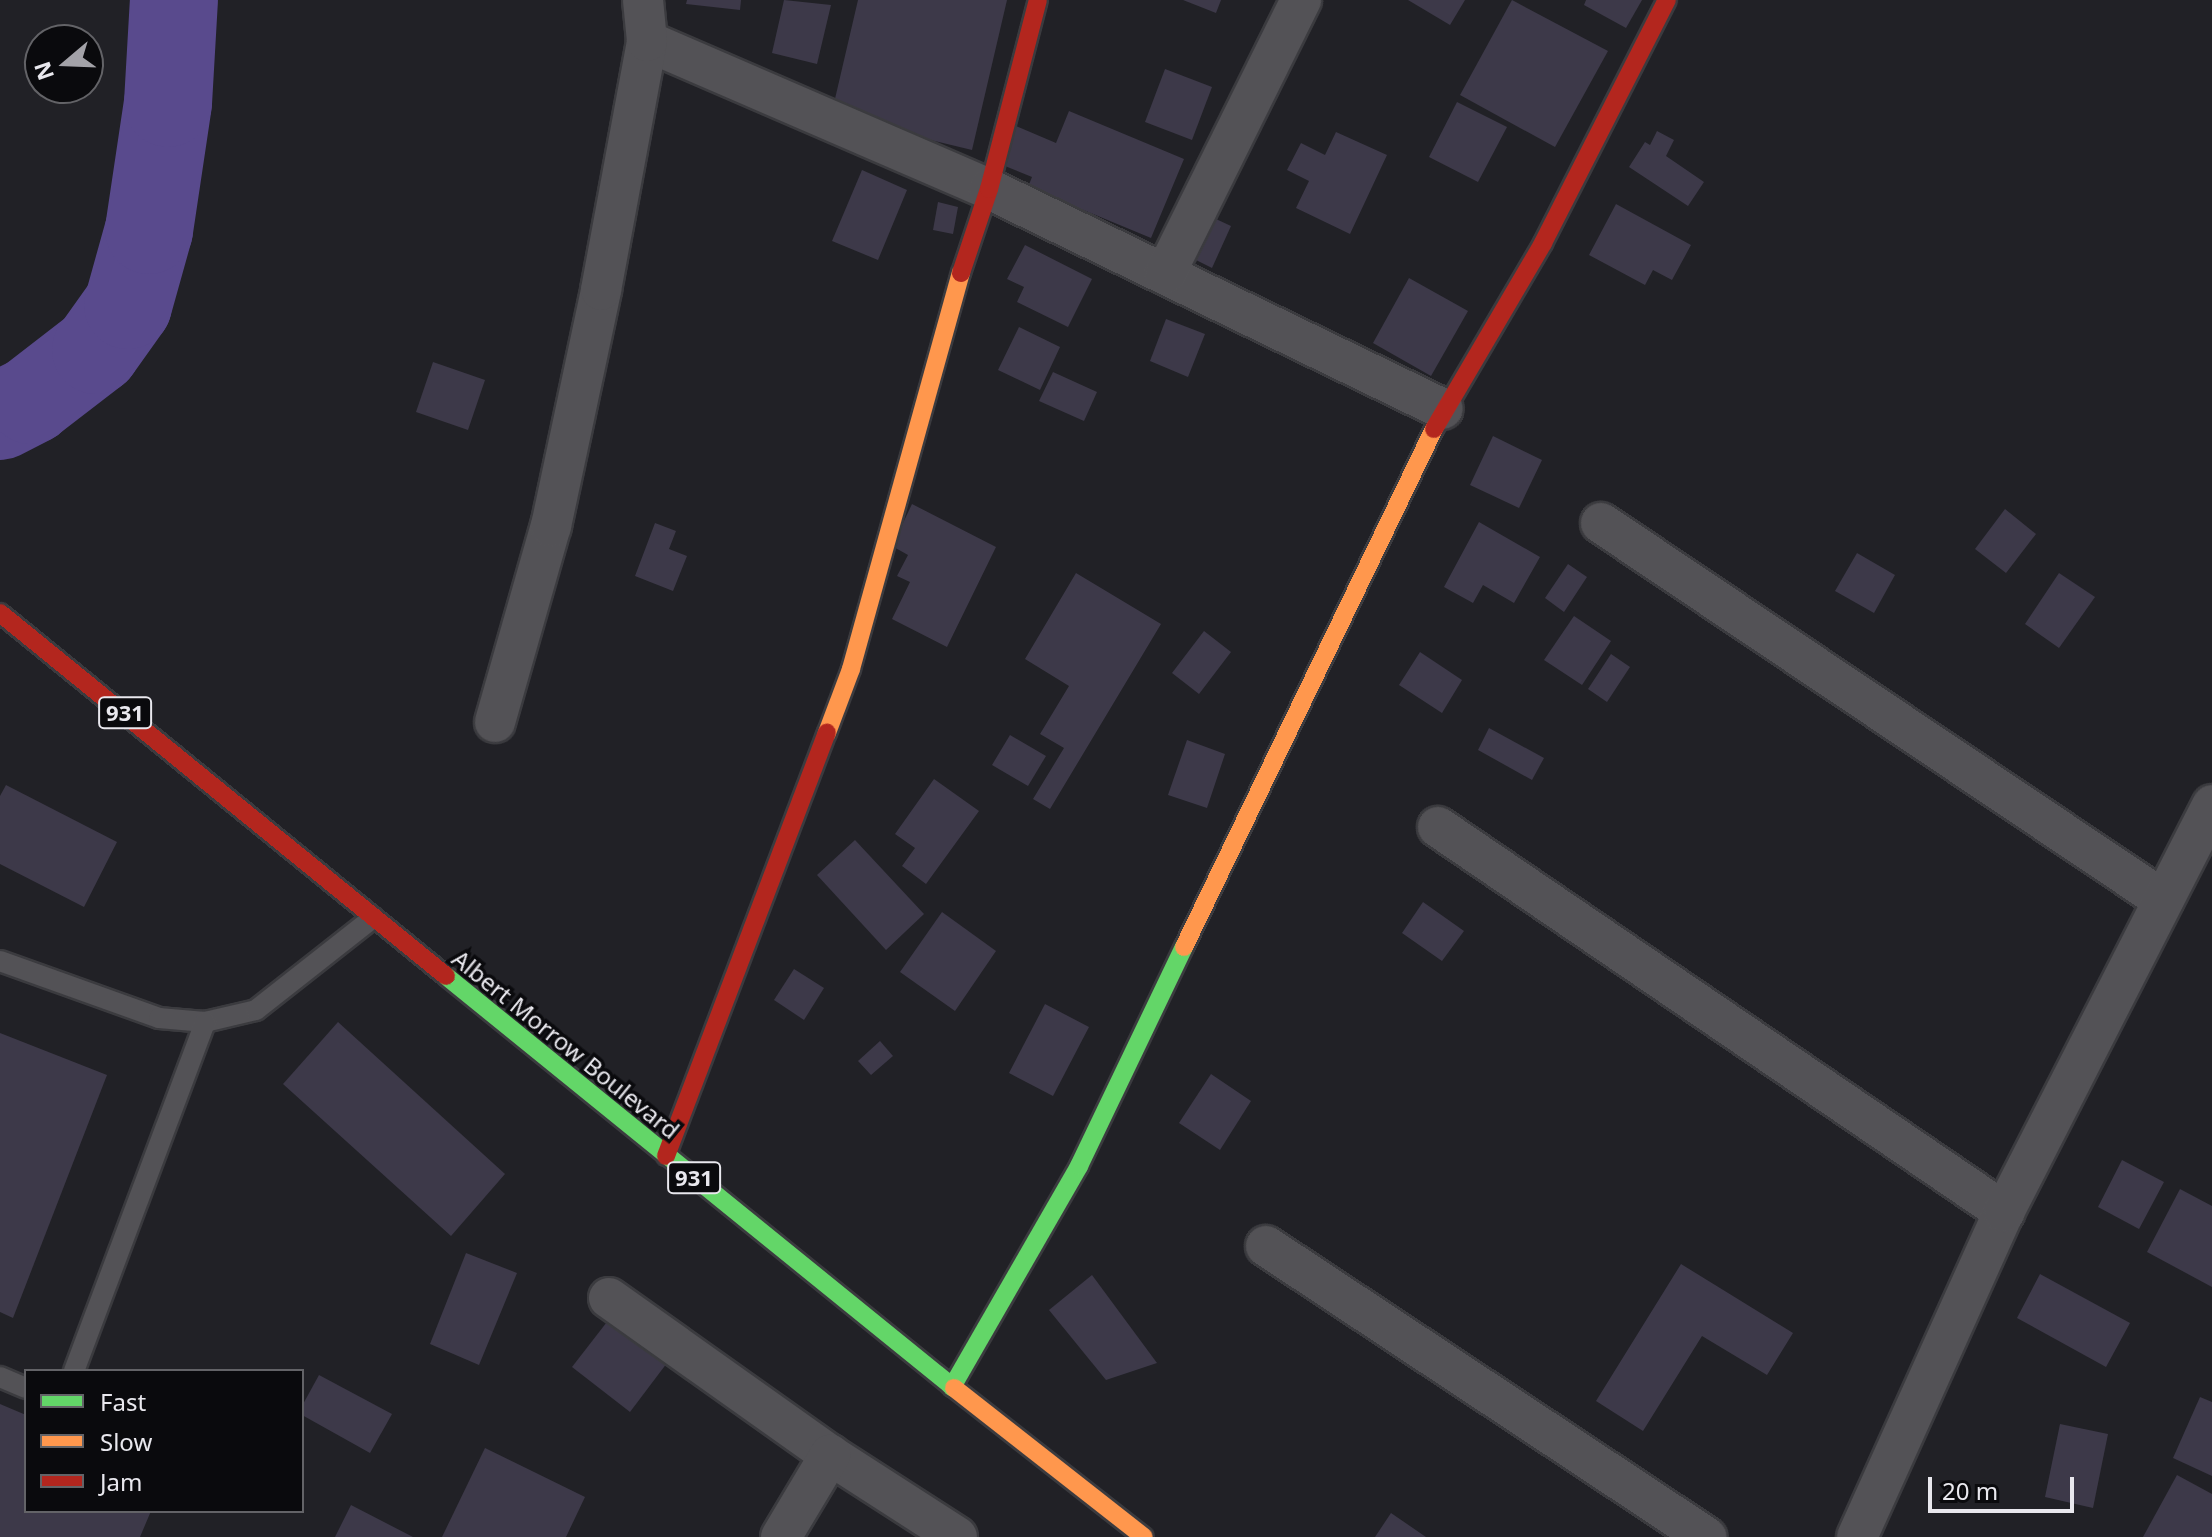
<!DOCTYPE html>
<html>
<head>
<meta charset="utf-8">
<style>
  body { margin:0 }
  #map { position:relative; width:2212px; height:1537px; overflow:hidden; background:#212126; font-family:"Noto Sans",sans-serif }
  div>[style] { position:absolute }
  .river>* { height:88px; margin:-44px; padding:0 44px; transform-origin:44px; border-radius:44px; background:#594a8d }
  .building>* { inset:0; background:#3d3949 }
  .roads { filter:drop-shadow(2px 0 #3b3b3f) drop-shadow(-2px 0 #3b3b3f) drop-shadow(0 2px #3b3b3f) drop-shadow(0 -2px #3b3b3f) }
  .lane>* { height:20px; margin:-10px; padding:0 10px; transform-origin:10px; border-radius:10px; background:#535256 }
  .street>* { height:40px; margin:-20px; padding:0 20px; transform-origin:20px; border-radius:20px; background:#535256 }
  .fast>* { height:18px; margin:-9px; padding:0 9px; transform-origin:9px; border-radius:9px; background:#63d668 }
  .slow>* { height:18px; margin:-9px; padding:0 9px; transform-origin:9px; border-radius:9px; background:#ff974d }
  .jam>* { height:18px; margin:-9px; padding:0 9px; transform-origin:9px; border-radius:9px; background:#b3261e }
  span { translate:-50% -50%; white-space:nowrap; text-align:center; line-height:1.15; -webkit-text-stroke:7px #0a0a0d; paint-order:stroke }
  .shield-label span { padding:2px 6px; background:#0a0a0d; border:2px solid; border-radius:6px; -webkit-text-stroke-width:0 }
  .shield-label { font-size:22px; color:#e9e8ee; font-weight:700 }
  .street-label { font-size:24px; color:#e9e8ee }
  .legend { position:absolute; left:24px; top:1369px; width:280px; height:144px; box-sizing:border-box; background:#0a0a0d; border:2px solid #636367; margin:0; padding:10px 14px; list-style:none; font-size:24px; color:#e9e8ee }
  .legend li { display:flex; align-items:center; gap:16px; height:40px }
  .legend b { width:40px; border:2px solid #636367 }
  .north { position:absolute; left:24px; top:24px; width:80px; height:80px; box-sizing:border-box; background:#0a0a0d; border:2px solid #636367; border-radius:50%; rotate:251deg; font-size:22px; font-weight:700; line-height:32px; text-align:center; color:#e9e8ee }
  .north::after { content:''; display:block; margin:auto; width:28px; height:36px; background:#a3a2a8; clip-path:polygon(50% 0,100% 100%,50% 72%,0 100%) }
  .scale { position:absolute; left:1928px; top:1477px; width:146px; height:36px; box-sizing:border-box; border:4px solid #e9e8ee; border-top:0; padding-left:10px; font-size:24px; line-height:28px; white-space:nowrap; color:#e9e8ee; -webkit-text-stroke:6px #0a0a0d; paint-order:stroke }
</style>
</head>
<body>
<div id="map">
  <div class="river">
    <i style="left:0;top:416px;width:35px;rotate:-27deg"></i>
    <i style="left:31px;top:400px;width:82px;rotate:-37.6deg"></i>
    <i style="left:96px;top:350px;width:55px;rotate:-54.6deg"></i>
    <i style="left:128px;top:305px;width:78px;rotate:-74.4deg"></i>
    <i style="left:149px;top:230px;width:128px;rotate:-81.5deg"></i>
    <i style="left:168px;top:103px;width:103px;rotate:-86.7deg"></i>
  </div>
  <div class="building">
    <i style="clip-path:polygon(687px 0,741px 0,740px 10px,686px 4px)"></i>
    <i style="clip-path:polygon(784px 0,831px 5px,817px 64px,772px 53px)"></i>
    <i style="clip-path:polygon(858px 0,1007px 0,972px 150px,831px 116px)"></i>
    <i style="clip-path:polygon(1183px 0,1221px 0,1216px 13px)"></i>
    <i style="clip-path:polygon(1408px 0,1465px 0,1450px 25px)"></i>
    <i style="clip-path:polygon(1512px 0,1608px 51px,1555px 147px,1460px 95px)"></i>
    <i style="clip-path:polygon(1586px 0,1642px 0,1626px 28px,1584px 5px)"></i>
    <i style="clip-path:polygon(1165px 69px,1212px 87px,1192px 140px,1145px 122px)"></i>
    <i style="clip-path:polygon(1457px 102px,1507px 127px,1478px 182px,1429px 157px)"></i>
    <i style="clip-path:polygon(1069px 111px,1184px 159px,1151px 238px,1028px 187px,1032px 177px,1000px 164px,1016px 126px,1056px 143px)"></i>
    <i style="clip-path:polygon(1657px 131px,1674px 140px,1666px 156px,1704px 182px,1688px 206px,1629px 167px,1645px 142px,1650px 145px)"></i>
    <i style="clip-path:polygon(1336px 132px,1387px 155px,1350px 234px,1296px 208px,1309px 181px,1287px 170px,1301px 143px,1325px 155px)"></i>
    <i style="clip-path:polygon(862px 170px,907px 190px,878px 260px,832px 241px)"></i>
    <i style="clip-path:polygon(938px 202px,958px 207px,953px 234px,933px 230px)"></i>
    <i style="clip-path:polygon(1616px 204px,1691px 245px,1672px 280px,1653px 270px,1645px 285px,1589px 255px)"></i>
    <i style="clip-path:polygon(1203px 213px,1231px 226px,1212px 268px,1184px 254px)"></i>
    <i style="clip-path:polygon(1025px 245px,1092px 279px,1068px 327px,1017px 302px,1024px 287px,1007px 279px)"></i>
    <i style="clip-path:polygon(1409px 278px,1468px 311px,1431px 376px,1373px 343px)"></i>
    <i style="clip-path:polygon(1166px 319px,1205px 334px,1188px 377px,1150px 361px)"></i>
    <i style="clip-path:polygon(1019px 327px,1060px 347px,1040px 390px,998px 370px)"></i>
    <i style="clip-path:polygon(433px 362px,485px 380px,468px 430px,416px 412px)"></i>
    <i style="clip-path:polygon(1053px 372px,1097px 392px,1084px 421px,1039px 401px)"></i>
    <i style="clip-path:polygon(1493px 436px,1542px 460px,1519px 508px,1470px 485px)"></i>
    <i style="clip-path:polygon(912px 504px,996px 547px,947px 647px,892px 619px,910px 582px,897px 576px,908px 555px,892px 546px)"></i>
    <i style="clip-path:polygon(2005px 509px,2036px 534px,2006px 573px,1975px 549px)"></i>
    <i style="clip-path:polygon(1479px 522px,1540px 557px,1514px 603px,1483px 585px,1473px 603px,1444px 587px)"></i>
    <i style="clip-path:polygon(655px 523px,676px 531px,669px 549px,687px 556px,673px 591px,635px 576px)"></i>
    <i style="clip-path:polygon(1857px 553px,1895px 575px,1874px 613px,1835px 591px)"></i>
    <i style="clip-path:polygon(1568px 564px,1587px 577px,1564px 612px,1545px 598px)"></i>
    <i style="clip-path:polygon(1076px 573px,1161px 624px,1050px 809px,1033px 799px,1064px 748px,1040px 734px,1069px 686px,1025px 659px)"></i>
    <i style="clip-path:polygon(2059px 573px,2095px 597px,2059px 648px,2025px 624px)"></i>
    <i style="clip-path:polygon(1574px 616px,1611px 641px,1582px 685px,1544px 660px)"></i>
    <i style="clip-path:polygon(1204px 631px,1231px 652px,1199px 694px,1172px 673px)"></i>
    <i style="clip-path:polygon(1420px 652px,1462px 680px,1442px 713px,1399px 685px)"></i>
    <i style="clip-path:polygon(1611px 654px,1630px 667px,1607px 702px,1588px 689px)"></i>
    <i style="clip-path:polygon(1489px 728px,1544px 758px,1532px 780px,1478px 750px)"></i>
    <i style="clip-path:polygon(1010px 735px,1046px 756px,1028px 786px,992px 765px)"></i>
    <i style="clip-path:polygon(1187px 740px,1225px 754px,1207px 808px,1168px 795px)"></i>
    <i style="clip-path:polygon(934px 779px,979px 811px,926px 884px,902px 866px,915px 848px,895px 834px)"></i>
    <i style="clip-path:polygon(6px 785px,117px 842px,84px 907px,0 864px,0 796px)"></i>
    <i style="clip-path:polygon(855px 840px,924px 914px,886px 950px,817px 875px)"></i>
    <i style="clip-path:polygon(1423px 902px,1464px 931px,1442px 961px,1402px 933px)"></i>
    <i style="clip-path:polygon(942px 912px,996px 951px,955px 1011px,900px 972px)"></i>
    <i style="clip-path:polygon(794px 969px,824px 988px,804px 1020px,774px 1000px)"></i>
    <i style="clip-path:polygon(1045px 1004px,1089px 1027px,1053px 1096px,1009px 1073px)"></i>
    <i style="clip-path:polygon(338px 1022px,505px 1174px,451px 1236px,283px 1084px)"></i>
    <i style="clip-path:polygon(0 1033px,107px 1075px,13px 1318px,0 1312px)"></i>
    <i style="clip-path:polygon(880px 1041px,893px 1056px,871px 1075px,858px 1061px)"></i>
    <i style="clip-path:polygon(1211px 1074px,1251px 1101px,1220px 1150px,1179px 1123px)"></i>
    <i style="clip-path:polygon(2122px 1160px,2164px 1182px,2139px 1229px,2098px 1207px)"></i>
    <i style="clip-path:polygon(2180px 1189px,2212px 1206px,2212px 1287px,2147px 1252px)"></i>
    <i style="clip-path:polygon(466px 1253px,517px 1273px,479px 1365px,430px 1344px)"></i>
    <i style="clip-path:polygon(1681px 1264px,1793px 1333px,1767px 1375px,1702px 1336px,1643px 1431px,1596px 1401px)"></i>
    <i style="clip-path:polygon(2040px 1274px,2130px 1323px,2106px 1367px,2017px 1318px)"></i>
    <i style="clip-path:polygon(1092px 1275px,1157px 1363px,1106px 1380px,1049px 1310px)"></i>
    <i style="clip-path:polygon(610px 1318px,667px 1363px,630px 1412px,572px 1367px)"></i>
    <i style="clip-path:polygon(319px 1375px,392px 1414px,370px 1453px,302px 1415px,302px 1406px)"></i>
    <i style="clip-path:polygon(2200px 1397px,2212px 1402px,2212px 1476px,2173px 1458px)"></i>
    <i style="clip-path:polygon(0 1404px,26px 1415px,26px 1511px,151px 1511px,140px 1537px,0 1537px)"></i>
    <i style="clip-path:polygon(2060px 1424px,2108px 1434px,2093px 1508px,2045px 1497px)"></i>
    <i style="clip-path:polygon(485px 1448px,585px 1497px,566px 1537px,442px 1537px)"></i>
    <i style="clip-path:polygon(2177px 1475px,2212px 1494px,2212px 1537px,2143px 1537px)"></i>
    <i style="clip-path:polygon(351px 1505px,413px 1537px,335px 1537px)"></i>
    <i style="clip-path:polygon(1391px 1513px,1426px 1537px,1375px 1537px)"></i>
  </div>
  <div class="roads">
    <div class="lane">
      <i style="left:0;top:961px;width:169px;rotate:19.7deg"></i>
      <i style="left:159px;top:1018px;width:46px;rotate:5deg"></i>
      <i style="left:205px;top:1022px;width:52px;rotate:-13.2deg"></i>
      <i style="left:256px;top:1010px;width:149px;rotate:-38.2deg"></i>
      <i style="left:74px;top:1371px;width:373px;rotate:-69.4deg"></i>
      <i style="left:0;top:1377px;width:28px;rotate:23deg"></i>
    </div>
    <div class="street">
      <i style="left:647px;top:41px;width:373px;rotate:23.4deg"></i>
      <i style="left:989px;top:189px;width:504px;rotate:25.85deg"></i>
      <i style="left:1165px;top:274px;width:306px;rotate:-63.6deg"></i>
      <i style="left:1601px;top:523px;width:677px;rotate:33.85deg"></i>
      <i style="left:495px;top:722px;width:204px;rotate:-74.1deg"></i>
      <i style="left:551px;top:526px;width:241px;rotate:-78deg"></i>
      <i style="left:601px;top:290px;width:253px;rotate:-79.5deg"></i>
      <i style="left:647px;top:41px;width:41px;rotate:-95.6deg"></i>
      <i style="left:1438px;top:827px;width:685px;rotate:34.22deg"></i>
      <i style="left:1266px;top:1246px;width:528px;rotate:33.48deg"></i>
      <i style="left:609px;top:1298px;width:271px;rotate:35.4deg"></i>
      <i style="left:830px;top:1455px;width:151px;rotate:32.8deg"></i>
      <i style="left:781px;top:1537px;width:96px;rotate:-59.1deg"></i>
      <i style="left:1857px;top:1537px;width:357px;rotate:-65.7deg"></i>
      <i style="left:2004px;top:1212px;width:457px;rotate:-62.9deg"></i>
    </div>
    <div class="fast">
      <i style="left:446px;top:976px;width:654px;rotate:39.04deg"></i>
      <i style="left:952px;top:1387px;width:255px;rotate:-60.1deg"></i>
      <i style="left:1079px;top:1166px;width:243px;rotate:-64.4deg"></i>
    </div>
    <div class="slow">
      <i style="left:827px;top:733px;width:68px;rotate:-69.4deg"></i>
      <i style="left:851px;top:669px;width:411px;rotate:-74.5deg"></i>
      <i style="left:1184px;top:947px;width:575px;rotate:-64.24deg"></i>
      <i style="left:954px;top:1388px;width:241px;rotate:38.1deg"></i>
    </div>
    <div class="jam">
      <i style="left:961px;top:273px;width:89px;rotate:-71.6deg"></i>
      <i style="left:989px;top:189px;width:195px;rotate:-75.5deg"></i>
      <i style="left:1434px;top:429px;width:216px;rotate:-59.6deg"></i>
      <i style="left:1543px;top:243px;width:273px;rotate:-63deg"></i>
      <i style="left:0;top:613px;width:575px;rotate:39.14deg"></i>
      <i style="left:666px;top:1156px;width:453px;rotate:-69.2deg"></i>
    </div>
  </div>
  <div class="shield-label">
    <span style="left:125px;top:713px">931</span>
    <span style="left:694px;top:1178px">931</span>
  </div>
  <div class="street-label">
    <span style="left:566px;top:1044px;rotate:39deg">Albert Morrow Boulevard</span>
  </div>
  <ul class="legend">
  <li><b style="height:10px;background:#63d668"></b>Fast</li>
  <li><b style="height:10px;background:#ff974d"></b>Slow</li>
  <li><b style="height:10px;background:#b3261e"></b>Jam</li>
  </ul>
  <div class="north">N</div>
  <div class="scale">20 m</div>
</div>
</body>
</html>
